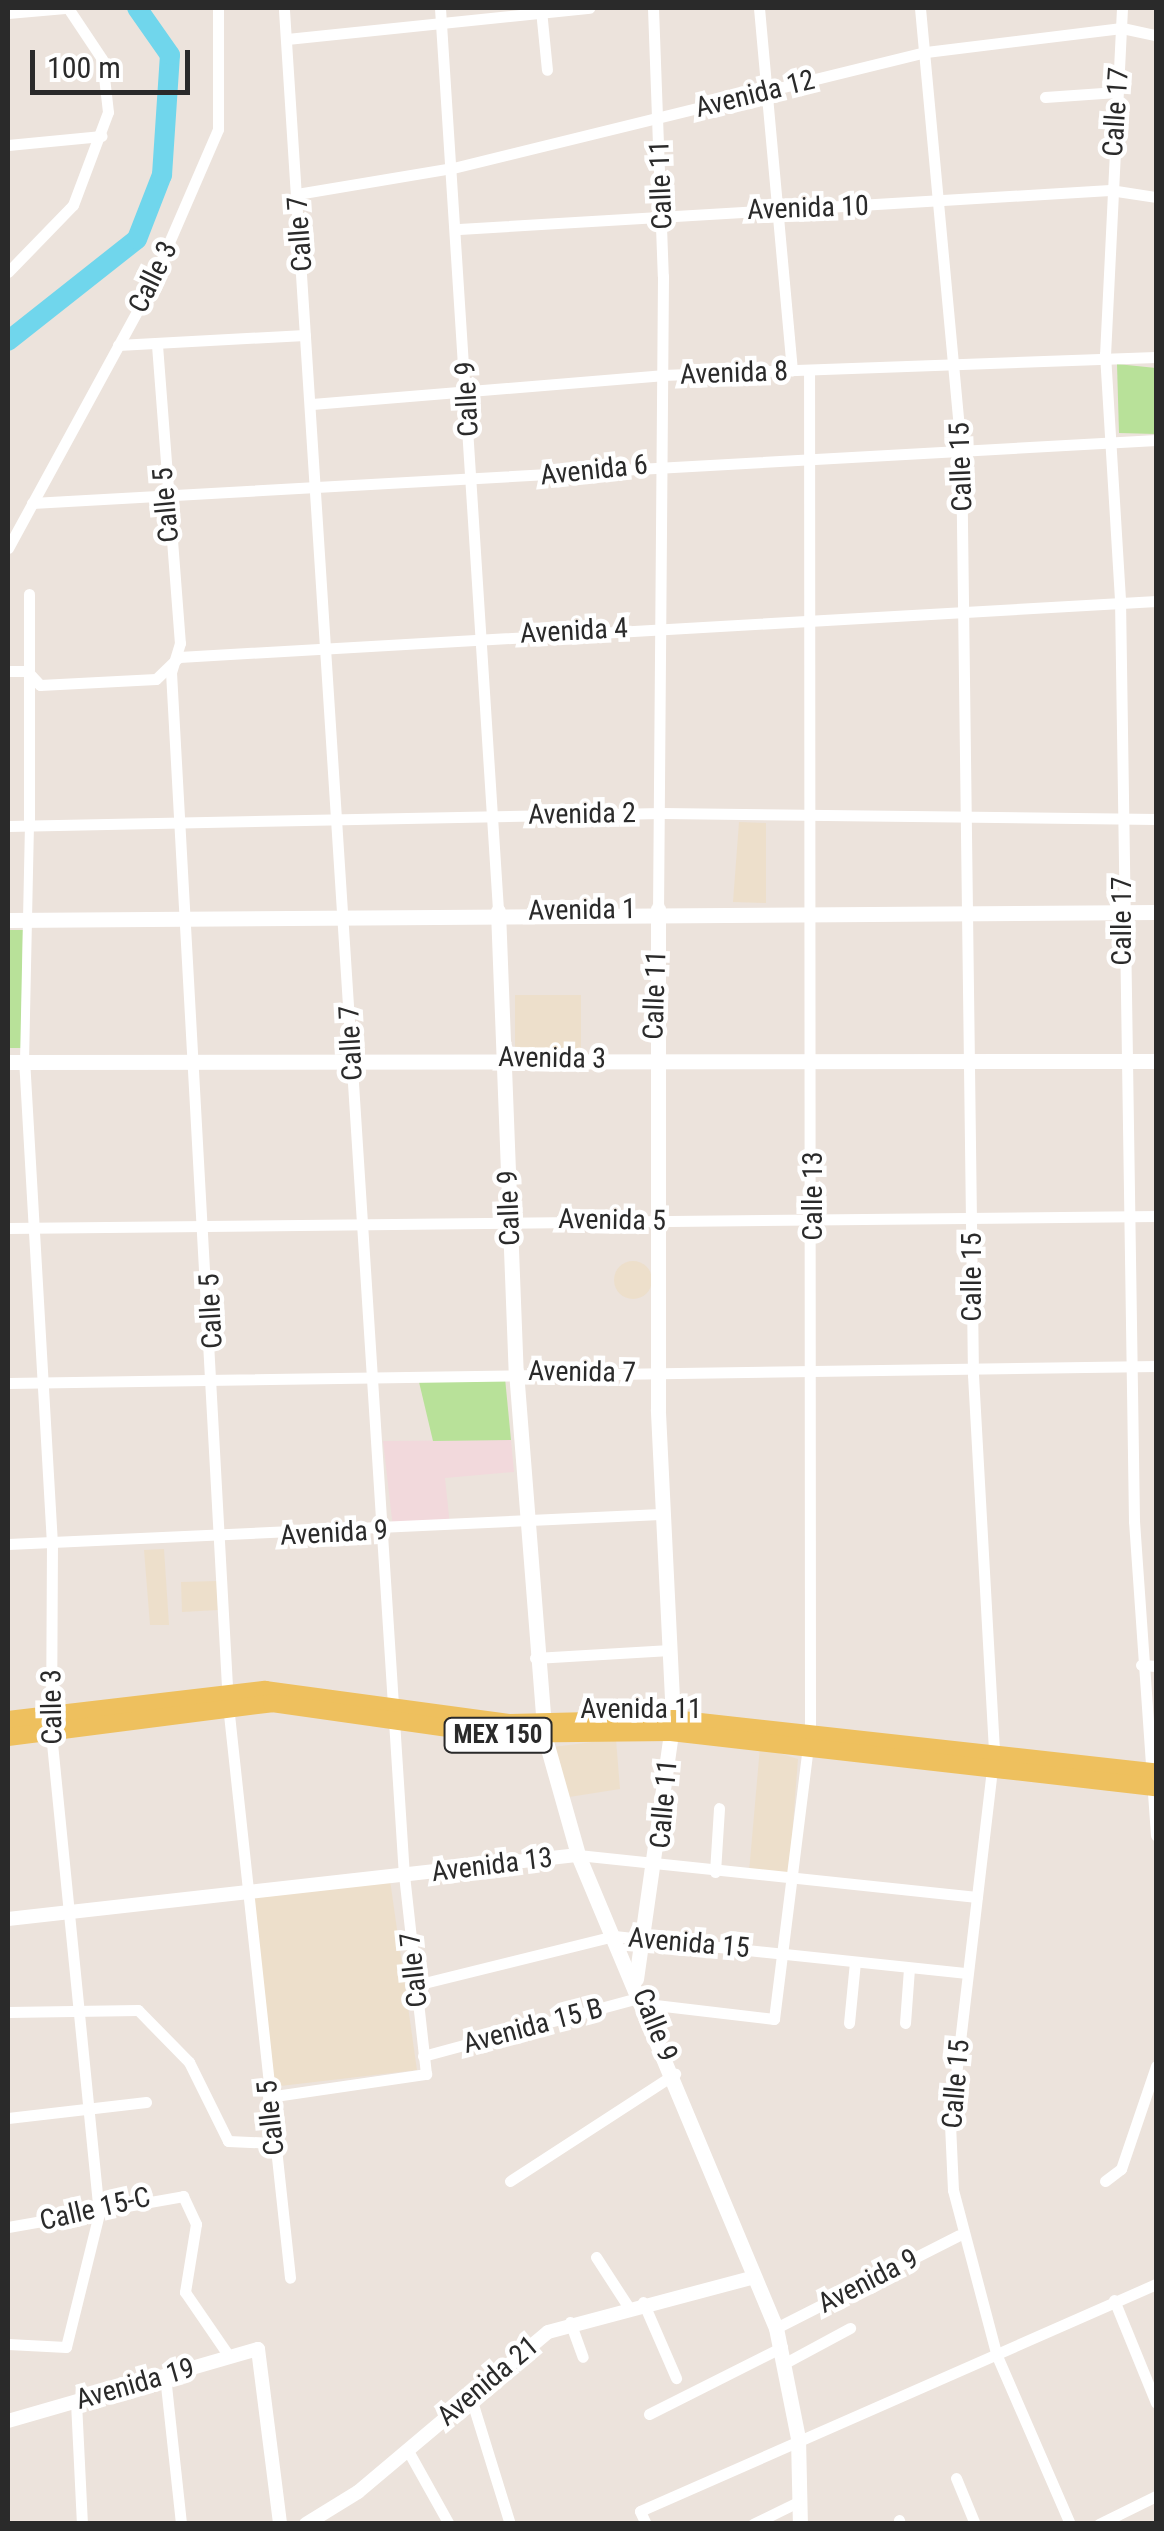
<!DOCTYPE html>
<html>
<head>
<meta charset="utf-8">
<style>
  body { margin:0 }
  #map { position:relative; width:1164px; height:2531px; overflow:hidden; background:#ece3dc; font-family:"Roboto Condensed",sans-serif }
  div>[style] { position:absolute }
  .education>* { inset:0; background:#eddfcb }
  .round { border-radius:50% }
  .medical>* { inset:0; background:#f2d9dc }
  .green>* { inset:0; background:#b8e199 }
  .river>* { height:20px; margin:-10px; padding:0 10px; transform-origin:10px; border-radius:10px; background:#70d6ec }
  .pedestrian>* { height:9px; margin:-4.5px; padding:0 4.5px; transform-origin:4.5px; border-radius:4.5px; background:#fff }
  .minor>* { height:11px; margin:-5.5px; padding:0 5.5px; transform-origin:5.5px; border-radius:5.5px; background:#fff }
  .tertiary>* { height:14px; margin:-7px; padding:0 7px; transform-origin:7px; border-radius:7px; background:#fff }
  .secondary>* { height:15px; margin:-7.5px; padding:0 7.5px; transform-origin:7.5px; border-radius:7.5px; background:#fff }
  .primary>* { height:18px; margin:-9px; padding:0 9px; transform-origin:9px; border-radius:9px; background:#eec05e }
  span { translate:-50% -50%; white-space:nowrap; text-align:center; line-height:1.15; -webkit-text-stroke:9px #fff; paint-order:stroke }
  .shield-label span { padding:2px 8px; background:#fff; border:2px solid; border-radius:8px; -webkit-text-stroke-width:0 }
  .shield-label { font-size:25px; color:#2a2a2a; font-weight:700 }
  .street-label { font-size:28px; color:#2a2a2a }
  .frame { position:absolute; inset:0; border:10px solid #2a2a2a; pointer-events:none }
  .scale { position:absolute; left:30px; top:50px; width:160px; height:45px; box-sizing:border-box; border:5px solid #2a2a2a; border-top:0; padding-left:12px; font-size:30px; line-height:35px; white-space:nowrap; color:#2a2a2a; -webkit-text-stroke:8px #fff; paint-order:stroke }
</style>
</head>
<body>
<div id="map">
  <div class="education">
    <i style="clip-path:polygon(739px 822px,766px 823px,766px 903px,733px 902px)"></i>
    <i style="clip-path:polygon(515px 995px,581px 995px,581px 1051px,515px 1050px)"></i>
    <i class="round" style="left:614px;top:1261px;width:38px;height:38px"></i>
    <i style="clip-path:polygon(164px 1549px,169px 1625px,150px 1625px,144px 1550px)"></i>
    <i style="clip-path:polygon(217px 1581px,218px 1610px,182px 1612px,181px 1582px)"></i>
    <i style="clip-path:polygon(616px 1739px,620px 1789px,563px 1798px,553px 1747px)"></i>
    <i style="clip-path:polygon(760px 1747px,798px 1759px,789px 1876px,749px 1872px)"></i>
    <i style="clip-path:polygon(390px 1880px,417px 2070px,272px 2087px,253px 1898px)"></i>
  </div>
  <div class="medical">
    <i style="clip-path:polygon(511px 1440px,514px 1472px,445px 1478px,450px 1526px,393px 1528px,383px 1441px)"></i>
  </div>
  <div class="green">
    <i style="clip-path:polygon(1117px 364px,1156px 368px,1156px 434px,1119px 433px)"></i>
    <i style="clip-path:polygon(8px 930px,23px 930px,21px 1048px,8px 1048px)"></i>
    <i style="clip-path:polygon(505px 1378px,511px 1440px,433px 1441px,419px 1382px)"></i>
  </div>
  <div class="river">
    <i style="left:8px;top:341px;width:164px;rotate:-38.3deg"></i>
    <i style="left:137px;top:239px;width:69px;rotate:-68.7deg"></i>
    <i style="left:162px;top:175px;width:120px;rotate:-86.2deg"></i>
    <i style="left:170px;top:55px;width:57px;rotate:-125.1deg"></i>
  </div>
  <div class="pedestrian">
    <i style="left:24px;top:1062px;width:236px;rotate:-88.8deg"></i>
  </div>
  <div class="minor">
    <i style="left:440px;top:8px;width:905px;rotate:86.32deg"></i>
    <i style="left:653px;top:8px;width:268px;rotate:87.9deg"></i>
    <i style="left:663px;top:276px;width:633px;rotate:90.45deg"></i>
    <i style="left:759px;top:8px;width:364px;rotate:84.8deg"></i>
    <i style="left:920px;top:8px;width:441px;rotate:84.7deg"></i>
    <i style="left:961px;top:447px;width:928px;rotate:89.26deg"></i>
    <i style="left:973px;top:1375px;width:378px;rotate:86.8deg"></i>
    <i style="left:994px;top:1752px;width:375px;rotate:96.7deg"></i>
    <i style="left:950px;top:2124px;width:66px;rotate:87.4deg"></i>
    <i style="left:953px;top:2190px;width:172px;rotate:75.2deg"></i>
    <i style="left:997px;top:2356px;width:183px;rotate:66.5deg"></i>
    <i style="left:1122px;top:8px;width:346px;rotate:92.8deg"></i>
    <i style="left:1105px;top:354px;width:245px;rotate:86.5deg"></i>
    <i style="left:1120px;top:599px;width:922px;rotate:89.13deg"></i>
    <i style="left:1134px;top:1521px;width:315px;rotate:86deg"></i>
    <i style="left:541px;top:10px;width:60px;rotate:84.3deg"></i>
    <i style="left:8px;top:13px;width:57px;rotate:-5deg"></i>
    <i style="left:287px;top:39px;width:304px;rotate:-5.9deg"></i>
    <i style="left:1045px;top:97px;width:72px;rotate:-4deg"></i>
    <i style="left:8px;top:145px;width:94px;rotate:-5.5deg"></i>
    <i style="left:297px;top:194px;width:158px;rotate:-9.5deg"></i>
    <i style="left:453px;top:168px;width:487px;rotate:-13.8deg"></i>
    <i style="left:926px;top:52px;width:197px;rotate:-7deg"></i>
    <i style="left:1122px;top:28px;width:35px;rotate:12deg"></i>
    <i style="left:459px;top:229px;width:652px;rotate:-3.43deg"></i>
    <i style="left:1110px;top:190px;width:47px;rotate:8.7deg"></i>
    <i style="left:8px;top:272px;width:93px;rotate:-45.9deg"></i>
    <i style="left:73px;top:205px;width:99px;rotate:-69.4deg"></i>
    <i style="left:108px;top:112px;width:53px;rotate:-96.5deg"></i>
    <i style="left:102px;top:59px;width:61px;rotate:-123.7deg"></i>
    <i style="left:118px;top:345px;width:187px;rotate:-3.1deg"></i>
    <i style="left:157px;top:345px;width:299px;rotate:85.6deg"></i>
    <i style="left:180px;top:643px;width:30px;rotate:107deg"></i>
    <i style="left:171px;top:672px;width:1035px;rotate:86.84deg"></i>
    <i style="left:228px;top:1705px;width:576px;rotate:83.82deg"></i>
    <i style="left:312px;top:404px;width:351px;rotate:-4.7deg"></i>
    <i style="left:662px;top:375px;width:494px;rotate:-2.1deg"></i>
    <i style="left:32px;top:503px;width:1126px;rotate:-3.21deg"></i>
    <i style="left:8px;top:548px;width:293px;rotate:-61.4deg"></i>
    <i style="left:148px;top:291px;width:176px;rotate:-66.6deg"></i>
    <i style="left:218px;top:129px;width:121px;rotate:-90deg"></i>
    <i style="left:29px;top:594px;width:232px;rotate:90deg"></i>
    <i style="left:8px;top:671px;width:19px"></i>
    <i style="left:27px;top:671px;width:19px;rotate:47deg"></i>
    <i style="left:40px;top:685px;width:116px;rotate:-3deg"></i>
    <i style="left:156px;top:679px;width:32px;rotate:-44deg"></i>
    <i style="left:179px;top:657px;width:979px;rotate:-3.28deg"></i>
    <i style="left:8px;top:826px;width:654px;rotate:-1.14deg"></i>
    <i style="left:662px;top:813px;width:494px;rotate:0.7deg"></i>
    <i style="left:8px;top:1228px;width:1148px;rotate:-0.6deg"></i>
    <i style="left:8px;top:1383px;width:1148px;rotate:-0.85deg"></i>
    <i style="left:8px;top:1544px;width:653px;rotate:-2.63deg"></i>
    <i style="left:535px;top:1658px;width:135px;rotate:-3.4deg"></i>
    <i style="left:1141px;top:1665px;width:15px;rotate:4deg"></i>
    <i style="left:578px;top:1855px;width:401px;rotate:6deg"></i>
    <i style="left:715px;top:1872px;width:64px;rotate:-86.4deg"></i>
    <i style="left:416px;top:1985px;width:204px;rotate:-13.9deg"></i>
    <i style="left:614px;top:1936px;width:355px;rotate:6deg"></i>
    <i style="left:647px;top:2004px;width:128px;rotate:6.7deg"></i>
    <i style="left:774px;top:2019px;width:289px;rotate:-82.9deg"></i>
    <i style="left:810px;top:1732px;width:1362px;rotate:-90.04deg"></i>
    <i style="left:8px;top:2012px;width:130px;rotate:-0.9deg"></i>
    <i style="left:138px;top:2010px;width:73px;rotate:45.6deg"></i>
    <i style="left:189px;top:2062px;width:88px;rotate:63.7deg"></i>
    <i style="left:228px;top:2141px;width:45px;rotate:2.5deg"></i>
    <i style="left:849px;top:2023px;width:61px;rotate:-84.4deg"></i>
    <i style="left:905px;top:2023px;width:55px;rotate:-85.8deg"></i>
    <i style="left:423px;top:2056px;width:226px;rotate:-15.1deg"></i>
    <i style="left:268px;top:2097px;width:160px;rotate:-8.3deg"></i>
    <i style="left:426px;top:2074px;width:199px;rotate:-96.3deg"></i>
    <i style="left:404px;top:1876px;width:1872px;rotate:-93.68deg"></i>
    <i style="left:8px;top:2118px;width:139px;rotate:-6.6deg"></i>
    <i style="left:510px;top:2181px;width:197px;rotate:-33deg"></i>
    <i style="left:1105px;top:2181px;width:20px;rotate:-37deg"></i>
    <i style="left:1121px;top:2169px;width:109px;rotate:-71.2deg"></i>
    <i style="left:8px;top:2227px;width:178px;rotate:-10deg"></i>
    <i style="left:183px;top:2196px;width:31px;rotate:65deg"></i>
    <i style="left:196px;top:2224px;width:69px;rotate:99.2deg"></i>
    <i style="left:185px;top:2292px;width:78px;rotate:55.5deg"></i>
    <i style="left:596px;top:2257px;width:57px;rotate:57.1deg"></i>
    <i style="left:1114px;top:2300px;width:111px;rotate:67.8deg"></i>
    <i style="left:643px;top:2302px;width:83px;rotate:66.5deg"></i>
    <i style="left:570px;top:2322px;width:37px;rotate:70deg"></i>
    <i style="left:776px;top:2328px;width:205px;rotate:-26.9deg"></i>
    <i style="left:8px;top:2344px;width:58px;rotate:3deg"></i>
    <i style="left:66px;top:2347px;width:137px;rotate:-76.1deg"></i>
    <i style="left:99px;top:2214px;width:484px;rotate:-95.7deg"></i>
    <i style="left:51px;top:1732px;width:188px;rotate:-89.7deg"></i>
    <i style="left:52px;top:1544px;width:483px;rotate:-93.3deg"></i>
    <i style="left:785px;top:2363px;width:74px;rotate:-28.3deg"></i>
    <i style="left:165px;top:2376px;width:149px;rotate:83.8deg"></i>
    <i style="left:470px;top:2395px;width:135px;rotate:72.8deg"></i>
    <i style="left:76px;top:2402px;width:122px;rotate:87.2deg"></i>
    <i style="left:649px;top:2414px;width:149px;rotate:-26.7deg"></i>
    <i style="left:407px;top:2449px;width:86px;rotate:60.8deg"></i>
    <i style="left:956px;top:2478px;width:50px;rotate:67.6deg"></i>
    <i style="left:899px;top:2520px;width:4px;rotate:76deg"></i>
    <i style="left:646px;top:2524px;width:14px;rotate:-115deg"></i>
    <i style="left:640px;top:2511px;width:564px;rotate:-23.75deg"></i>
    <i style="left:753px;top:2524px;width:52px;rotate:-26.1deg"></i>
    <i style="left:1099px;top:2524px;width:64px;rotate:-26.2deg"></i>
  </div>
  <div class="tertiary">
    <i style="left:8px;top:1919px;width:574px;rotate:-6.41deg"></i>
    <i style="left:8px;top:2421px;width:260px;rotate:-16.1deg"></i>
    <i style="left:258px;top:2349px;width:176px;rotate:82.8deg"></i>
    <i style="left:306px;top:2524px;width:61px;rotate:-31.6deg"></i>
    <i style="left:358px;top:2492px;width:248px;rotate:-40.1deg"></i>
    <i style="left:548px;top:2332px;width:214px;rotate:-14.9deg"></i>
  </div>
  <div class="secondary">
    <i style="left:498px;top:911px;width:460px;rotate:87.8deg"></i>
    <i style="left:516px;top:1371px;width:368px;rotate:85.5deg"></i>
    <i style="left:545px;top:1738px;width:122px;rotate:74.2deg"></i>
    <i style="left:578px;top:1855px;width:513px;rotate:67.29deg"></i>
    <i style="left:776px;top:2328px;width:112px;rotate:78.7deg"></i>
    <i style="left:798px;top:2438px;width:86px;rotate:88.7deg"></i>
    <i style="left:8px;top:920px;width:1148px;rotate:-0.4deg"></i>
    <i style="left:8px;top:1062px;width:1148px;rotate:-0.05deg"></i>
    <i style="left:636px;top:1979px;width:263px;rotate:-81.9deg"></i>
    <i style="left:673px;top:1719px;width:310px;rotate:-92.8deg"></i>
    <i style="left:658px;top:1409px;width:500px;rotate:-90deg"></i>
  </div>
  <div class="primary">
    <i style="left:8px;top:1720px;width:259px;rotate:-6.7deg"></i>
    <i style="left:265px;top:1690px;width:246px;rotate:7.7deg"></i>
    <i style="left:509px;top:1723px;width:164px;rotate:-1.4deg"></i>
    <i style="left:673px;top:1719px;width:486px;rotate:6.3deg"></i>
    <i style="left:8px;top:1737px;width:266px;rotate:-7.3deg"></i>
    <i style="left:272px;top:1703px;width:219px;rotate:8.1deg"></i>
    <i style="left:489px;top:1734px;width:182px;rotate:-0.6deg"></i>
    <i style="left:671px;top:1732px;width:488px;rotate:6.5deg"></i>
  </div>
  <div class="shield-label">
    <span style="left:498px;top:1735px">MEX 150</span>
  </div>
  <div class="street-label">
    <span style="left:755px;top:94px;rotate:-14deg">Avenida 12</span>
    <span style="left:1116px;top:112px;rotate:-86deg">Calle 17</span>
    <span style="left:661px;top:185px;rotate:-92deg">Calle 11</span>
    <span style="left:808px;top:208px;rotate:-2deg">Avenida 10</span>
    <span style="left:300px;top:234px;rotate:-94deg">Calle 7</span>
    <span style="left:153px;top:277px;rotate:-64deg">Calle 3</span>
    <span style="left:734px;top:373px;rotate:-2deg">Avenida 8</span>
    <span style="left:467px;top:399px;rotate:-93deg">Calle 9</span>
    <span style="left:961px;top:467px;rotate:-92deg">Calle 15</span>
    <span style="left:594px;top:470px;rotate:-6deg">Avenida 6</span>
    <span style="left:166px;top:505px;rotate:-95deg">Calle 5</span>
    <span style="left:574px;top:631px;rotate:-3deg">Avenida 4</span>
    <span style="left:582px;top:814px;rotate:-1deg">Avenida 2</span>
    <span style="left:582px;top:910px;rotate:-1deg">Avenida 1</span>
    <span style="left:1122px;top:921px;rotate:-90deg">Calle 17</span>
    <span style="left:655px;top:995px;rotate:-88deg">Calle 11</span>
    <span style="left:351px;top:1043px;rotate:-93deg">Calle 7</span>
    <span style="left:552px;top:1058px;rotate:1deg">Avenida 3</span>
    <span style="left:813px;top:1196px;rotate:-90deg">Calle 13</span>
    <span style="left:509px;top:1208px;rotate:-92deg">Calle 9</span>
    <span style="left:612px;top:1220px;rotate:1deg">Avenida 5</span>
    <span style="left:972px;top:1277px;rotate:-90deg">Calle 15</span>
    <span style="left:211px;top:1311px;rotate:-93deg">Calle 5</span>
    <span style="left:582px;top:1372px;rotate:1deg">Avenida 7</span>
    <span style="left:334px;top:1533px;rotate:-3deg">Avenida 9</span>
    <span style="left:52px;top:1707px;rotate:-91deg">Calle 3</span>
    <span style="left:641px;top:1709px">Avenida 11</span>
    <span style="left:664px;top:1804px;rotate:-85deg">Calle 11</span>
    <span style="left:492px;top:1865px;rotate:-7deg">Avenida 13</span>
    <span style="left:689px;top:1943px;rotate:5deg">Avenida 15</span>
    <span style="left:414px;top:1970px;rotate:-96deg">Calle 7</span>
    <span style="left:655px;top:2025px;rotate:68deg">Calle 9</span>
    <span style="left:533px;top:2026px;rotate:-15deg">Avenida 15 B</span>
    <span style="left:956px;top:2084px;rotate:-85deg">Calle 15</span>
    <span style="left:271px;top:2118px;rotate:-96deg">Calle 5</span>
    <span style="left:95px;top:2209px;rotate:-13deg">Calle 15-C</span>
    <span style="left:868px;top:2281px;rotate:-27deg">Avenida 9</span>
    <span style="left:488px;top:2381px;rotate:-40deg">Avenida 21</span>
    <span style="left:135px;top:2384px;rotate:-16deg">Avenida 19</span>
  </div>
  <div class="frame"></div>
  <div class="scale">100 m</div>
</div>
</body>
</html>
